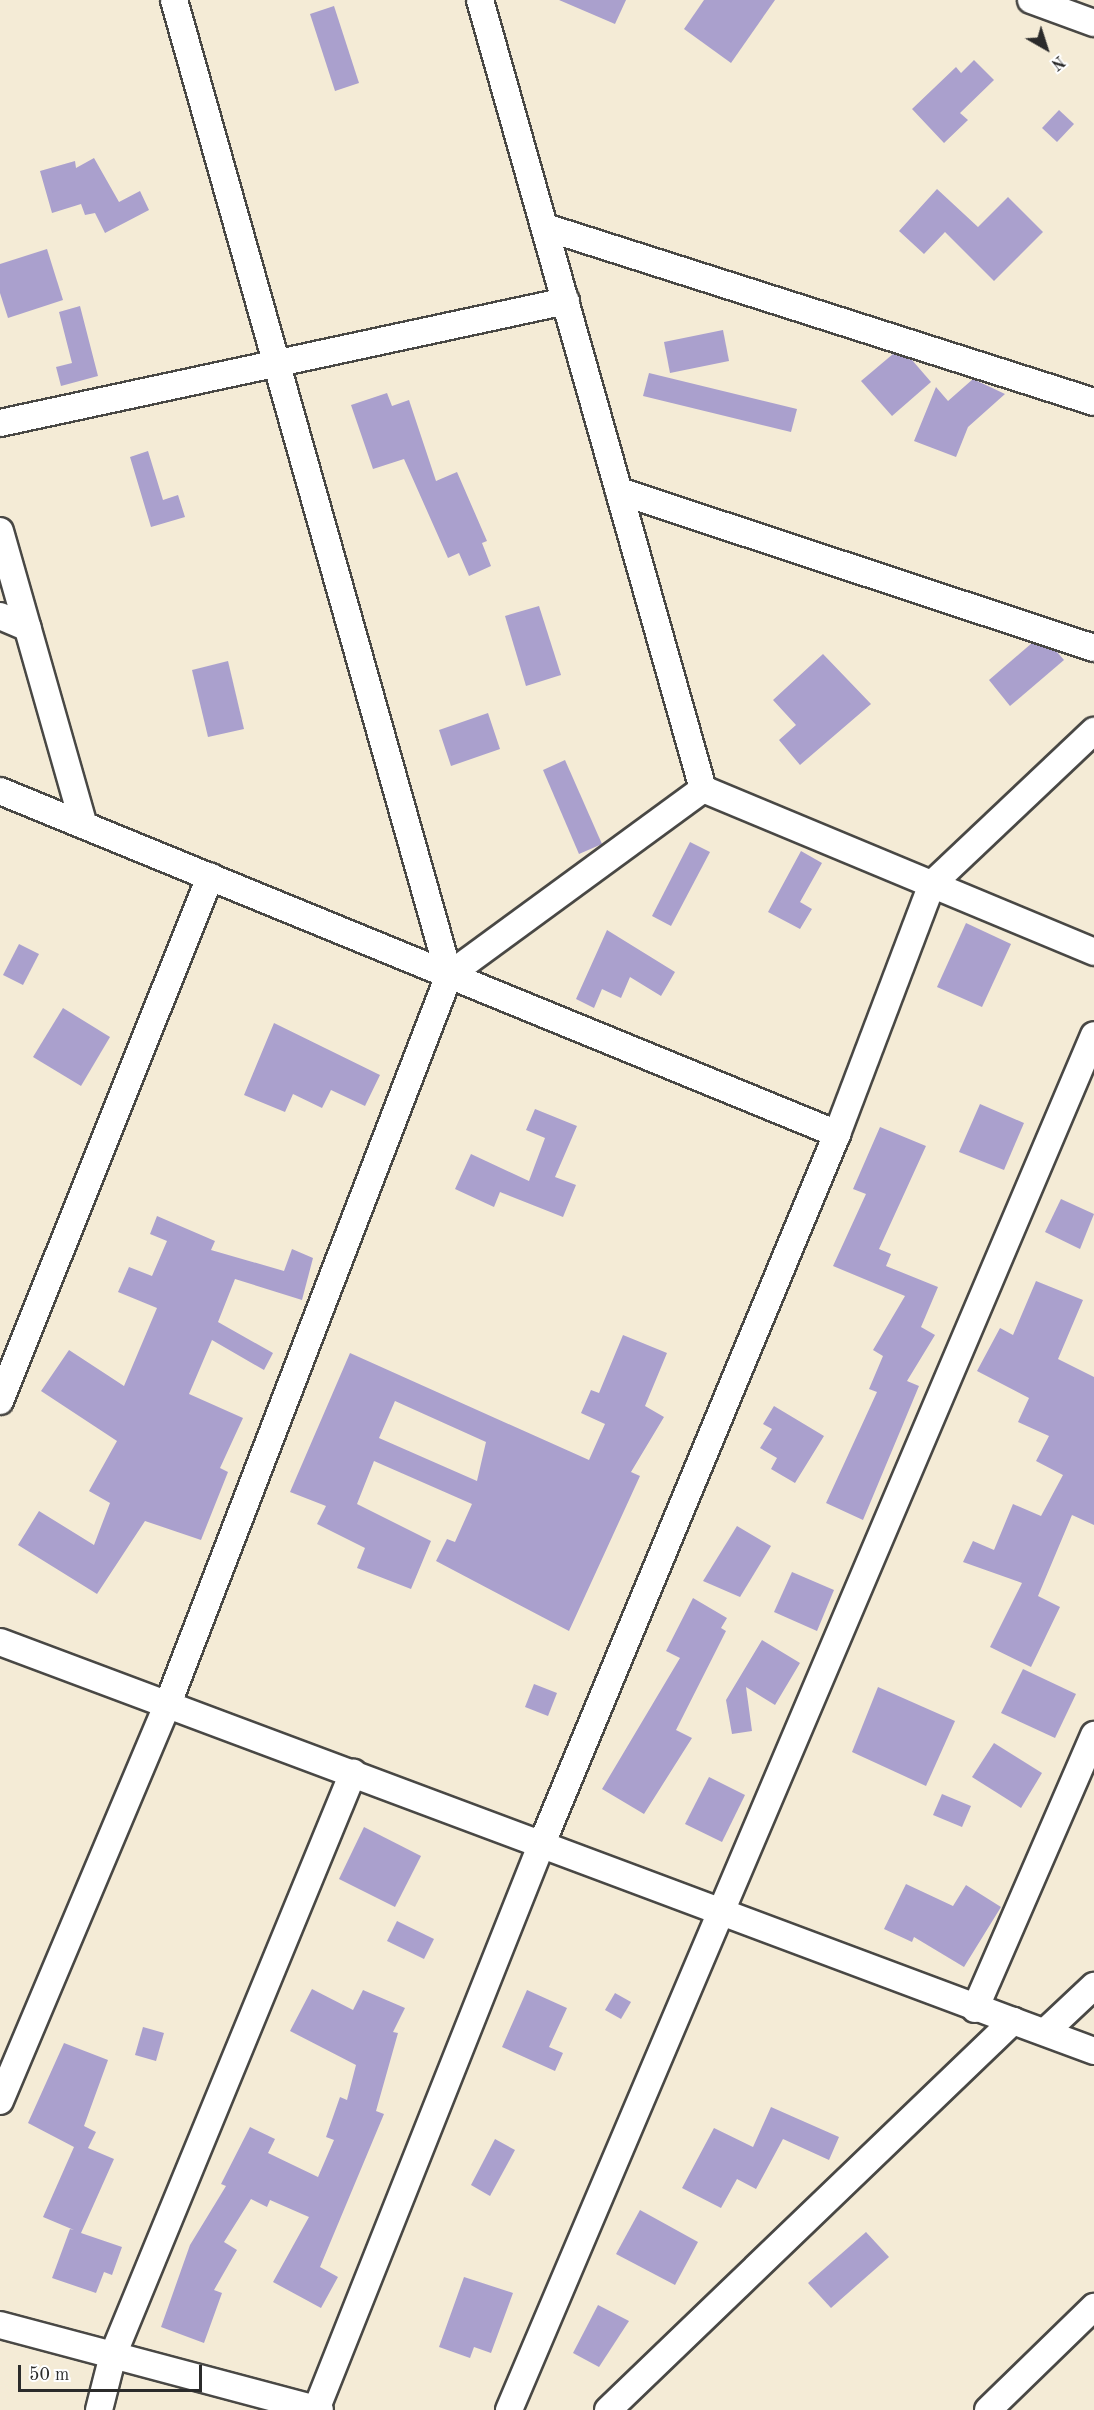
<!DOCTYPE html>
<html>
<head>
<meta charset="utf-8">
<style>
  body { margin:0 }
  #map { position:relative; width:1094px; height:2410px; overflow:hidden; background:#f4ebd6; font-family:"Old Standard TT",serif }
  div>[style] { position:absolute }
  .building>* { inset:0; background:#aaa0cd }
  .roads { filter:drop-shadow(2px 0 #494845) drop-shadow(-2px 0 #494845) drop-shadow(0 2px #494845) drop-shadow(0 -2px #494845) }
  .minor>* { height:26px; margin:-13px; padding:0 13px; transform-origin:13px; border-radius:13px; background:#fff }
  span { translate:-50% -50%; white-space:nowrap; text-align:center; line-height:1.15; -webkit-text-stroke:4.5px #fff; paint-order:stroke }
  .north { position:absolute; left:1016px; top:18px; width:60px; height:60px; -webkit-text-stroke:4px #fff; paint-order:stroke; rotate:141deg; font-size:16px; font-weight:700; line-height:24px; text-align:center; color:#2b2b2b }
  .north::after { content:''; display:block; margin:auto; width:21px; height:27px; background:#2b2b2b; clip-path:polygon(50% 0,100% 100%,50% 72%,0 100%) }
  .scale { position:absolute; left:18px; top:2365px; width:184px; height:27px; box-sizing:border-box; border:3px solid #2b2b2b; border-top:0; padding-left:8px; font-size:18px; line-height:21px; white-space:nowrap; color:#2b2b2b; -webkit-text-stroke:4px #fff; paint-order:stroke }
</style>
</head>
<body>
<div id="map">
  <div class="building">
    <i style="clip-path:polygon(559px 0,626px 0,615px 24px)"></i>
    <i style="clip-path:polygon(704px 0,775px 0,731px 63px,684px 29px)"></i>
    <i style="clip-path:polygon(334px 6px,359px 83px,335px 91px,310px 14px)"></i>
    <i style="clip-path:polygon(974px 60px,994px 80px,960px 113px,968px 120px,944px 143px,912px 109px,956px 67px,961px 73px)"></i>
    <i style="clip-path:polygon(1059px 110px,1074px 124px,1057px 142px,1042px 128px)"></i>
    <i style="clip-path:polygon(94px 158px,119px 202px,140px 191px,149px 210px,105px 233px,95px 213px,85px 215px,81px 204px,52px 213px,40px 171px,75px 161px,76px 168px)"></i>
    <i style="clip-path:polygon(937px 189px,978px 227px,1008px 197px,1043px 232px,994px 281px,945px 232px,924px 254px,899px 231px)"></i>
    <i style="clip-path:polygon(47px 249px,63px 300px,8px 318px,0 293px,0 264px)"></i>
    <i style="clip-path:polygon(80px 306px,98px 376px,61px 386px,56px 367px,72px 363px,59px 312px)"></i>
    <i style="clip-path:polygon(723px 330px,729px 361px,670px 373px,664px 342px)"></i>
    <i style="clip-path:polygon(893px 354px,912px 360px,931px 382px,892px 416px,861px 381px)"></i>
    <i style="clip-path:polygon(649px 373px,797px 409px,791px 432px,643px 396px)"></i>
    <i style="clip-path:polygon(973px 379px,1005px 394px,968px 427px,956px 457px,914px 441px,936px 387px,948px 401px)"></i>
    <i style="clip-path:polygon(387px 393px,392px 406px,409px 400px,436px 481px,457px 472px,487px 541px,482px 543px,491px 566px,469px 576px,459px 553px,448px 558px,404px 459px,373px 469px,351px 405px)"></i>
    <i style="clip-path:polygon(148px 451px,163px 500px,178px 495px,185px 517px,151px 527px,130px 457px)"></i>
    <i style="clip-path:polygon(539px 606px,561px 675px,526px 686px,505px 616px)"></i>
    <i style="clip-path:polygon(1032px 643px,1057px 652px,1064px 660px,1010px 706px,989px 680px)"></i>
    <i style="clip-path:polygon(823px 654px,871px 704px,800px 765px,779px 740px,796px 725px,773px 700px)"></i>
    <i style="clip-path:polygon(228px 661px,244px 729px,208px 737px,192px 670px)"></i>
    <i style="clip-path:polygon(488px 713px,500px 749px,451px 766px,439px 730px)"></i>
    <i style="clip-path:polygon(565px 760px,602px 844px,579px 854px,543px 770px)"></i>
    <i style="clip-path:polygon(690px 842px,710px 852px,671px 926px,652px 916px)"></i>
    <i style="clip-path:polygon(801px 851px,822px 863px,800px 902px,812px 909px,800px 929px,768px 912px)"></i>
    <i style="clip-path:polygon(966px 923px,1011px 944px,982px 1007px,937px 987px)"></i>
    <i style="clip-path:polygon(607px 930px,675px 972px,661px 996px,630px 977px,621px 998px,602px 989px,594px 1008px,576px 999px)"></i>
    <i style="clip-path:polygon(19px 944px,39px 954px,23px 985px,3px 975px)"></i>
    <i style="clip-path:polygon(63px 1008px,110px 1037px,81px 1086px,33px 1057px)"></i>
    <i style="clip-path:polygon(274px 1023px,380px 1075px,365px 1106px,331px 1090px,322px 1108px,293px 1094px,285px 1112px,244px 1095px)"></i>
    <i style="clip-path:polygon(980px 1104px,1024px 1123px,1004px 1170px,959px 1152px)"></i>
    <i style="clip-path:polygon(535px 1109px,577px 1126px,555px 1177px,576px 1185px,563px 1217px,500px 1192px,494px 1207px,455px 1189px,471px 1154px,529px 1181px,545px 1138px,526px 1130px)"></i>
    <i style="clip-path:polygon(880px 1127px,926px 1146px,879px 1249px,891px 1254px,886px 1266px,938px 1287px,921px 1327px,935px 1335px,907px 1381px,919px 1386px,863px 1520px,826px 1503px,877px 1392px,869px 1389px,883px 1356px,873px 1350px,905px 1296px,833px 1266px,866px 1194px,853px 1189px)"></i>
    <i style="clip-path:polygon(1061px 1199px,1094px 1214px,1080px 1249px,1045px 1232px)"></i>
    <i style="clip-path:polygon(157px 1216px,215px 1241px,211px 1250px,284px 1271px,292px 1249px,313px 1258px,302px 1300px,235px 1279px,218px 1322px,273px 1353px,264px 1370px,212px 1340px,189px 1394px,243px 1418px,220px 1468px,228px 1472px,201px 1540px,145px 1521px,97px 1594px,18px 1545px,39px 1511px,94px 1545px,110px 1503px,89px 1491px,117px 1441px,41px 1391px,69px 1350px,124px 1386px,157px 1308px,118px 1292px,129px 1267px,152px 1276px,167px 1241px,150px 1234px)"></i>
    <i style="clip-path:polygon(1036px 1281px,1083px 1300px,1058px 1359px,1094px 1377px,1094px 1525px,1072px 1515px,1038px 1596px,1060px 1607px,1031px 1667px,990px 1647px,1022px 1583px,963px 1562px,973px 1541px,994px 1550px,1013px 1504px,1041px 1516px,1063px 1475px,1036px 1461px,1049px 1436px,1018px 1422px,1029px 1398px,977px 1371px,1000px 1328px,1013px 1335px)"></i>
    <i style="clip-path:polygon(evenodd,623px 1335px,667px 1353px,645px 1406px,664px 1417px,631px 1472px,640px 1476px,569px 1631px,436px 1561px,447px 1539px,455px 1542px,472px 1504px,374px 1461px,357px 1504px,431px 1541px,411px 1589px,357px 1568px,365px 1548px,317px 1524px,326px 1506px,290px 1492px,350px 1353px,589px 1460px,605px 1424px,581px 1413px,591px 1390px,599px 1393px,623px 1335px,395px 1401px,486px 1442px,477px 1481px,379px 1438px,395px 1401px)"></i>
    <i style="clip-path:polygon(774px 1406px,824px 1436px,795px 1483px,771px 1469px,777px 1458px,760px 1448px,772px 1429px,763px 1424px)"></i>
    <i style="clip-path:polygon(737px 1526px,771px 1546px,740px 1597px,703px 1581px)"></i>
    <i style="clip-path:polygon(792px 1572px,834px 1590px,817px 1631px,774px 1612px)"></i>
    <i style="clip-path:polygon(693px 1598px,727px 1618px,721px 1628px,726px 1631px,676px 1730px,692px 1738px,644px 1814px,602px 1789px,680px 1658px,666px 1651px)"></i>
    <i style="clip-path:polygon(762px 1640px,800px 1663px,775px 1705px,746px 1687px,752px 1731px,732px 1734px,726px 1700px)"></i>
    <i style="clip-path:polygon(1023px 1669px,1076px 1694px,1055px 1738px,1001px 1713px)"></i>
    <i style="clip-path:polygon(534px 1684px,557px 1693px,548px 1716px,525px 1707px)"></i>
    <i style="clip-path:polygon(878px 1687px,955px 1721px,926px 1786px,852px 1752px)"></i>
    <i style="clip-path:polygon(994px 1743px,1042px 1773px,1021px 1808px,972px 1777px)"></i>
    <i style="clip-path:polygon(709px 1777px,745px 1795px,722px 1842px,685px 1824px)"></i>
    <i style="clip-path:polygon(942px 1794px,971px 1806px,962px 1827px,933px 1815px)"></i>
    <i style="clip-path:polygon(364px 1827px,421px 1856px,395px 1907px,339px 1879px)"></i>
    <i style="clip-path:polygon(906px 1884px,953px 1906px,966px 1885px,1001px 1907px,964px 1967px,914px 1937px,912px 1942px,884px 1929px)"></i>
    <i style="clip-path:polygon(397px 1921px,434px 1939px,424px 1959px,387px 1941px)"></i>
    <i style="clip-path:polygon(312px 1989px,353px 2010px,363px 1990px,405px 2008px,393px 2032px,398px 2033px,376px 2111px,384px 2114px,320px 2267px,338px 2277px,321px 2308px,273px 2282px,309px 2217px,270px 2200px,267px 2207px,251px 2199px,224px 2242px,237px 2250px,214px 2290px,222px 2293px,204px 2343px,161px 2327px,190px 2245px,226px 2186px,221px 2184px,250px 2127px,275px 2139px,268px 2153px,318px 2177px,334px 2140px,326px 2137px,340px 2097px,347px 2100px,356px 2065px,290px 2031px)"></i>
    <i style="clip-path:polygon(527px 1990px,567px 2008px,549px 2047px,563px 2053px,555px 2071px,502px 2047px)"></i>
    <i style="clip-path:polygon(615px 1993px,631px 2002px,621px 2019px,605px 2010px)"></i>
    <i style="clip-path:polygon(143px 2027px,164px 2033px,156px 2061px,135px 2055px)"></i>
    <i style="clip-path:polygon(64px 2043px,108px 2060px,84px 2126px,96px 2132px,88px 2148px,114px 2159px,81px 2233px,122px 2247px,112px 2275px,104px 2272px,96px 2293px,52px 2278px,70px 2229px,74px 2230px,43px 2217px,74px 2147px,28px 2123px)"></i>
    <i style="clip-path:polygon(771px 2107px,839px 2137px,829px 2160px,783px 2139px,756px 2189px,737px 2179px,721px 2208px,682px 2188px,714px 2128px,753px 2147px)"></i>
    <i style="clip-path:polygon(495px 2139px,515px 2150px,490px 2196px,471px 2185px)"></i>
    <i style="clip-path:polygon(640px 2210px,698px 2242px,675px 2285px,616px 2254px)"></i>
    <i style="clip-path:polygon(866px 2232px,889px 2257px,831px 2308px,808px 2283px)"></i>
    <i style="clip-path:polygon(464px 2277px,513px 2293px,491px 2353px,474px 2347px,470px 2358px,439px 2347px)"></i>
    <i style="clip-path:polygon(598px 2305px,629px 2321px,599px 2367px,573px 2353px)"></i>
  </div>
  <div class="roads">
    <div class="minor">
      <i style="left:174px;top:0;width:1013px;rotate:74.25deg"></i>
      <i style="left:480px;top:0;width:820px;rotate:74.22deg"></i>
      <i style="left:1031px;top:0;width:67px;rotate:20.1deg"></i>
      <i style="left:545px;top:227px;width:576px;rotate:17.68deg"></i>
      <i style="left:0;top:423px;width:579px;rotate:-12.16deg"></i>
      <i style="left:619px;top:491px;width:500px;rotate:18.29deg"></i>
      <i style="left:0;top:531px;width:306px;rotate:74.1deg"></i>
      <i style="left:0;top:616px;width:30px;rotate:23deg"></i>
      <i style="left:703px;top:789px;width:424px;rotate:22.6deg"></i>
      <i style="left:0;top:791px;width:905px;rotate:22.28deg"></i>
      <i style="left:0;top:1401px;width:565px;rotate:-68.16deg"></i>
      <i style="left:0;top:1642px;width:1082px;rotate:20.51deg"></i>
      <i style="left:975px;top:2009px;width:299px;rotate:-66.5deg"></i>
      <i style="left:1046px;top:2031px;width:66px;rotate:-43.2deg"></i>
      <i style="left:0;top:2101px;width:429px;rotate:-67.1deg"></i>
      <i style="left:167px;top:1706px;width:784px;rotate:-68.9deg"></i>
      <i style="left:449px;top:975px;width:315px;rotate:-36.2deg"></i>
      <i style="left:0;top:2325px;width:331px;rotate:14.9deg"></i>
      <i style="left:99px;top:2410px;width:57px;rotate:-75.7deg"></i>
      <i style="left:113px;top:2355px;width:630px;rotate:-67.59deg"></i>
      <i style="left:316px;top:2410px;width:605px;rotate:-68.27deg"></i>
      <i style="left:540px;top:1848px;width:773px;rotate:-67.41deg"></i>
      <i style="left:837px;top:1134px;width:267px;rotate:-69.2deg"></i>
      <i style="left:932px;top:884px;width:223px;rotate:-43.4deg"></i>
      <i style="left:509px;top:2410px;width:1494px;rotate:-66.95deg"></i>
      <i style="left:608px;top:2410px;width:562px;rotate:-43.85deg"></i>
      <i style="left:1013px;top:2021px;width:86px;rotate:20.3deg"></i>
      <i style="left:988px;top:2410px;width:148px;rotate:-44.2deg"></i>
    </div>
  </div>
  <div class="north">N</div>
  <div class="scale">50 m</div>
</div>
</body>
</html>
